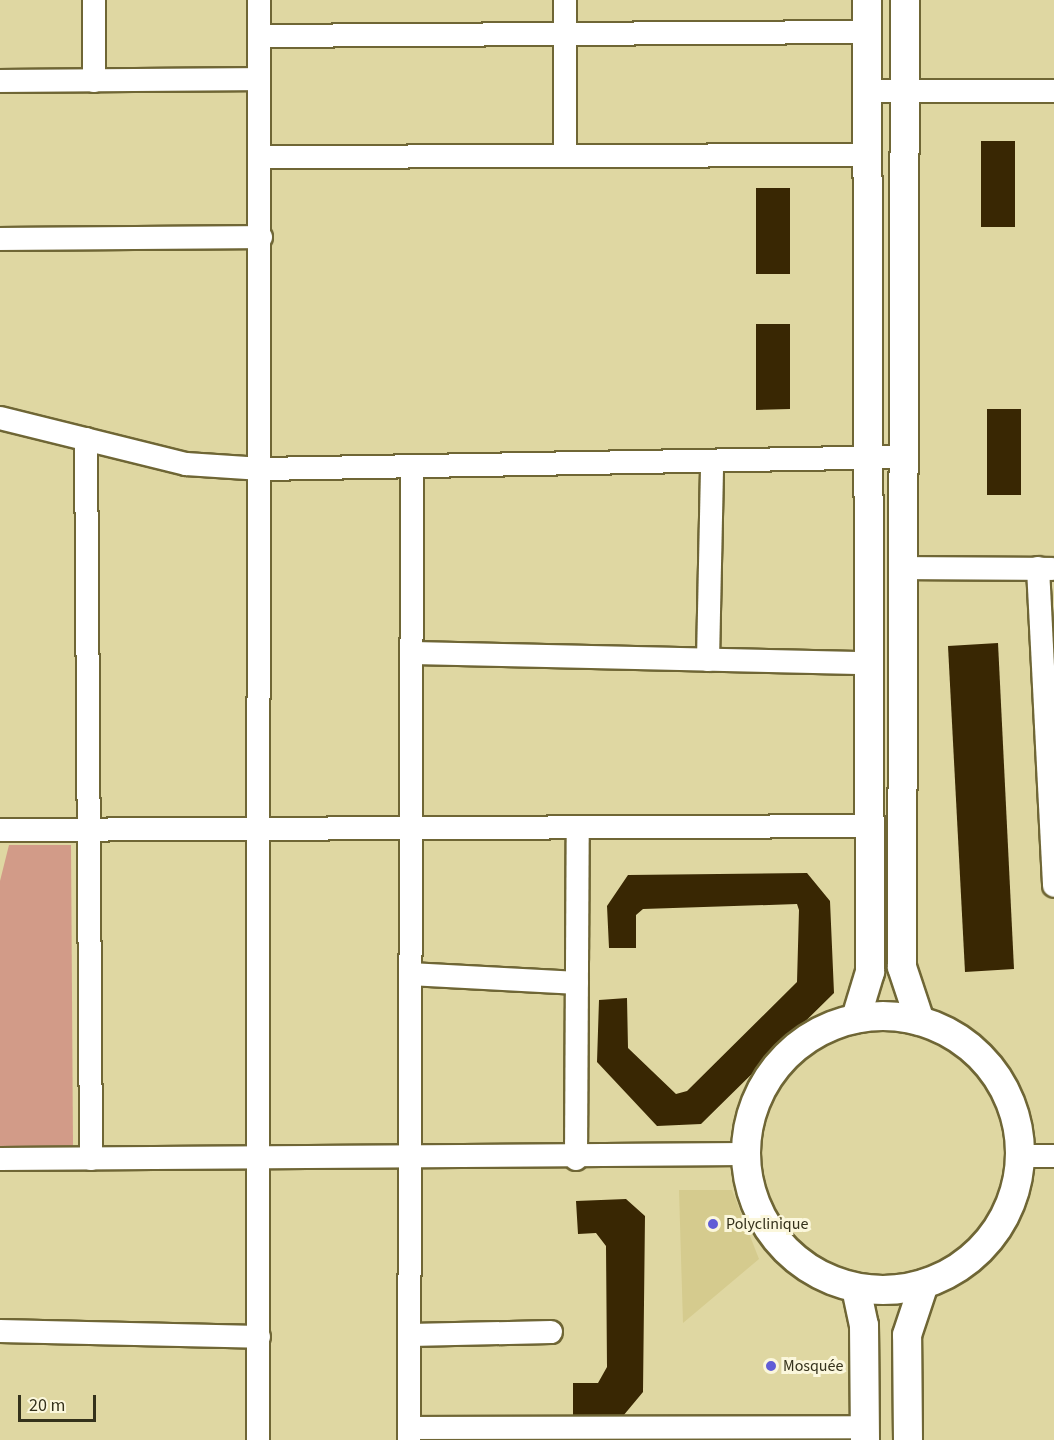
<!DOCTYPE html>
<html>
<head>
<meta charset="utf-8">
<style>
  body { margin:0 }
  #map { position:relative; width:1054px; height:1440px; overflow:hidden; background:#dfd7a2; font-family:"Source Sans 3",sans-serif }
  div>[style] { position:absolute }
  .built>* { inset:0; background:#d5cb8e }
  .green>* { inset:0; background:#d29b88 }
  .building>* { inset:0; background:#392703 }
  .roads { filter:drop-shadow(2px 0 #6f6635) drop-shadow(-2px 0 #6f6635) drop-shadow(0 2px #6f6635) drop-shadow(0 -2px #6f6635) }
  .minor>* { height:22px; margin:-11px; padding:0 11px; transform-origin:11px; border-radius:11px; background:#fff }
  .tertiary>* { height:28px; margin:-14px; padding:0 14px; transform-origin:14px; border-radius:14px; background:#fff }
  .tertiary>.ring { margin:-14px; padding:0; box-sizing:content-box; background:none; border:28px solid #fff; border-radius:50% }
  .dots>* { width:16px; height:16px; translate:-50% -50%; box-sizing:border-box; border:3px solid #fbf7dc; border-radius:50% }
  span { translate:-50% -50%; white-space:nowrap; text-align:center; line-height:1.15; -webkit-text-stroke:6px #fbf7dc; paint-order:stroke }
  .poi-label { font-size:16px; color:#34311b }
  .left { translate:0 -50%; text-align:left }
  .scale { position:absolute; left:18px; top:1395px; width:78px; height:27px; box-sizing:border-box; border:3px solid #34311b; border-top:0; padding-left:8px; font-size:18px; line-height:21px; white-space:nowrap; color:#34311b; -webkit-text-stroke:4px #fbf7dc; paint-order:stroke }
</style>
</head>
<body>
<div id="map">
  <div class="built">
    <i style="clip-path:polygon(679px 1190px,732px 1190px,759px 1259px,683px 1323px)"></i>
  </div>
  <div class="green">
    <i style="clip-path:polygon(9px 845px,71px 845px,73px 1147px,0 1147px,0 881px)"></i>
  </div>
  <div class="building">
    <i style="clip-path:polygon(981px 141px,1015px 141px,1015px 227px,981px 227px)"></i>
    <i style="clip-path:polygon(756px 188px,790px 188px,790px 274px,756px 274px)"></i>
    <i style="clip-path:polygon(756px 324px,790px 324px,790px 409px,756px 410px)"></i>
    <i style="clip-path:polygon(987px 409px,1021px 409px,1021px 495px,987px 495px)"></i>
    <i style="clip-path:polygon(998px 643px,1014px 969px,965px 972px,948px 646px)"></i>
    <i style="clip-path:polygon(807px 873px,830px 901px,834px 993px,701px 1124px,657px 1126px,597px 1062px,599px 1000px,627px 998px,628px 1048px,676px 1094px,687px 1091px,797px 982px,799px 910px,797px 904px,643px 909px,636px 915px,636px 948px,609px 948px,607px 906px,628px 875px)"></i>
    <i style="clip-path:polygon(626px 1199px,645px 1216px,643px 1392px,623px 1416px,573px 1421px,573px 1383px,598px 1383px,607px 1367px,606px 1246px,596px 1233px,578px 1234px,576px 1201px)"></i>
  </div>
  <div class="roads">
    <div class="minor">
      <i style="left:94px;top:0;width:81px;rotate:90deg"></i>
      <i style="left:565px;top:0;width:156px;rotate:90deg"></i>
      <i style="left:259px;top:36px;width:608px;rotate:-0.38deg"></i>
      <i style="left:0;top:81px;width:259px;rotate:-0.4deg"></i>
      <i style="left:867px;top:91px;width:187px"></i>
      <i style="left:260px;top:157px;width:607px;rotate:-0.19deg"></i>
      <i style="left:0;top:239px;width:261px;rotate:-0.4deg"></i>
      <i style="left:0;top:418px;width:192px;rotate:13.9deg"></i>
      <i style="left:186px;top:464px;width:76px;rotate:3.8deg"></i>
      <i style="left:262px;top:469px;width:641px;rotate:-1.07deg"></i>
      <i style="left:86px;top:439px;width:720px;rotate:89.6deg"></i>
      <i style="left:903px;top:568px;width:149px;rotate:0.4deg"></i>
      <i style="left:1038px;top:568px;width:318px;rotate:87.1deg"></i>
      <i style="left:413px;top:653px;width:456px;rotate:1.3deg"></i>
      <i style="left:708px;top:660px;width:198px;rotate:-88.8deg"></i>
      <i style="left:0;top:830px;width:870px;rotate:-0.26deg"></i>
      <i style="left:411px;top:974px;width:166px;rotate:3.1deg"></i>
      <i style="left:1021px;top:1156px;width:33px"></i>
      <i style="left:0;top:1159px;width:745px;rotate:-0.38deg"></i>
      <i style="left:576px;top:1159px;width:331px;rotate:-89.7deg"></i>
      <i style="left:0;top:1331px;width:259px;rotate:1.3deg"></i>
      <i style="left:410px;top:1335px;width:141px;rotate:-1.2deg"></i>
      <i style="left:409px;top:1428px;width:456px;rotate:-0.1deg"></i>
      <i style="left:258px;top:1440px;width:1440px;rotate:-89.96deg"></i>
      <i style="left:409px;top:1440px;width:974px;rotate:-89.82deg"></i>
    </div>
    <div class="tertiary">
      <i style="left:905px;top:0;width:967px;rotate:90.18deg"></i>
      <i style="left:902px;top:967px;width:57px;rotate:71.6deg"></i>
      <i class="ring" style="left:746px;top:1016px;width:246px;height:246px"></i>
      <i style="left:856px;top:1018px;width:48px;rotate:-73.1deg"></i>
      <i style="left:870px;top:972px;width:972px;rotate:-90.18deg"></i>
      <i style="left:856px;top:1288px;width:38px;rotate:78deg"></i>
      <i style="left:864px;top:1325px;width:115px;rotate:89.5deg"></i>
      <i style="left:908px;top:1440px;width:105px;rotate:-90.5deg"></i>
      <i style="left:907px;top:1335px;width:54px;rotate:-71.6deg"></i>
    </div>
  </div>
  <div class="dots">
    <i style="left:713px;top:1224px;background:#615dd6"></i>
    <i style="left:771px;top:1366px;background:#615dd6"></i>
  </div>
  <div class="poi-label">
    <span class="left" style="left:726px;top:1224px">Polyclinique</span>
    <span class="left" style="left:783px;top:1366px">Mosquée</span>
  </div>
  <div class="scale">20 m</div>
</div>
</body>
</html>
